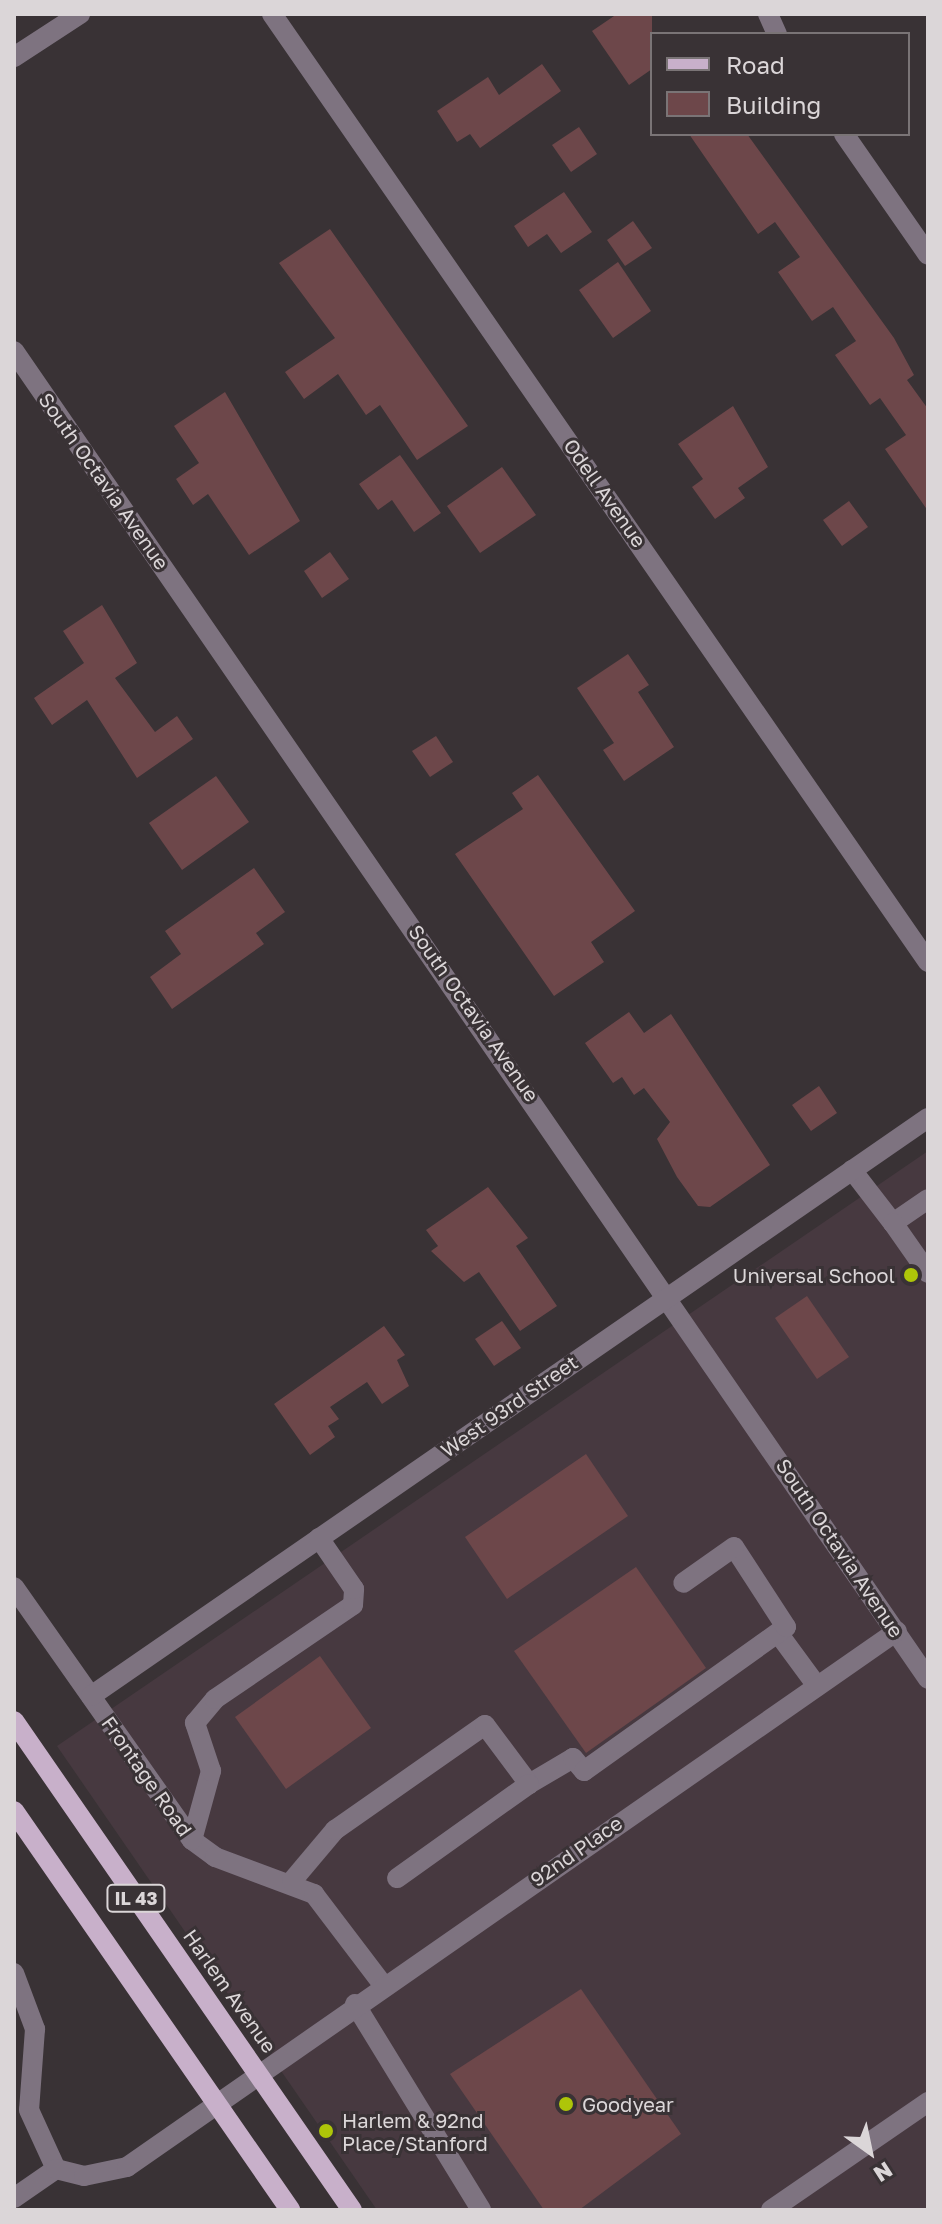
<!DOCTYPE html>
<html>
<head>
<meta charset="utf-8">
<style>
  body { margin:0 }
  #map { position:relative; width:942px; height:2224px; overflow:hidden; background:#393235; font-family:"Golos Text",sans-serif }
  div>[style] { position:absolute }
  .built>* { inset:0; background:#473940 }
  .building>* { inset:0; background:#6d474a }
  .minor>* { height:20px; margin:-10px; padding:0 10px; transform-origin:10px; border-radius:10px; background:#7e7380 }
  .major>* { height:20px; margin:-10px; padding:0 10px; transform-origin:10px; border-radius:10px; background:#c8b0ca }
  .dots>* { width:22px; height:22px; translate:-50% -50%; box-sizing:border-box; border:4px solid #393235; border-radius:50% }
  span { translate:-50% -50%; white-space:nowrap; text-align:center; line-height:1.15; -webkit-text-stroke:6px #393235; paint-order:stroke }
  .shield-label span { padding:2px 6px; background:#393235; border:2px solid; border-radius:6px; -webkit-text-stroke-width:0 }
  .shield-label { font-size:18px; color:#dbd6d8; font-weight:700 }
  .street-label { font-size:20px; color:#dbd6d8 }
  .poi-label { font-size:20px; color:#dbd6d8 }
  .right { translate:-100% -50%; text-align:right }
  .left { translate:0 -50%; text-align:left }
  .frame { position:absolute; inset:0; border:16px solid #dbd6d8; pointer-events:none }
  .legend { position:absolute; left:650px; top:32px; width:260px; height:104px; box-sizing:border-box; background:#393235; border:2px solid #7a7476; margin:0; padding:10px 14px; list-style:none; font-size:24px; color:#dbd6d8 }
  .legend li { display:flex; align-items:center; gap:16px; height:40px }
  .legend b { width:40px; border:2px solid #7a7476 }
  .north { position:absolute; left:830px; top:2112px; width:80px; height:80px; -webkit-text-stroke:6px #393235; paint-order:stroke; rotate:147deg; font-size:22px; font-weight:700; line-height:32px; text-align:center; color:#dbd6d8 }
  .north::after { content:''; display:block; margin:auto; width:28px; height:36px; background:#dbd6d8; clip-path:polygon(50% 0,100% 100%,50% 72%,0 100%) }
</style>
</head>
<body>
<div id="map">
  <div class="built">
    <i style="clip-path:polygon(928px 1151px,928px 2210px,377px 2210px,57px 1746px)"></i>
  </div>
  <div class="building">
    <i style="clip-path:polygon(617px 14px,652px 14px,652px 69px,629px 85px,592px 31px)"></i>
    <i style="clip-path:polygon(542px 64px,561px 91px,480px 148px,470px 134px,457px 142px,437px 111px,488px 77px,499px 95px)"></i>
    <i style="clip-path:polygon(579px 127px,597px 154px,571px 172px,552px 145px)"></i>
    <i style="clip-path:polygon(689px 134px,747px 134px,894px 338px,914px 375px,907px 380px,928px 409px,928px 511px,885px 449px,906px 435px,880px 398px,870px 405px,835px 355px,856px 341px,833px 307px,812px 321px,778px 272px,800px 257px,775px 222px,758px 234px)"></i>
    <i style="clip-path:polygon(564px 192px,592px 232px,561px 253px,547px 234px,528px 247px,514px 226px)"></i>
    <i style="clip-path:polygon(633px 221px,652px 248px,625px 266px,607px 240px)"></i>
    <i style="clip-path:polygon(330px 229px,468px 426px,417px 460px,380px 405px,366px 415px,338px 374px,304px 399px,285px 372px,335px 338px,279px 263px)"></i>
    <i style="clip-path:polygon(618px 262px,651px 311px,613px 338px,579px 290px)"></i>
    <i style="clip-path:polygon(225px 392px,300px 521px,249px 555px,208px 494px,193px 505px,176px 479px,199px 463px,174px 426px)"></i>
    <i style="clip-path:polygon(733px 406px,768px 467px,738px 488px,745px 498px,715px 519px,692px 487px,703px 479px,678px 444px)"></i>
    <i style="clip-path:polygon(400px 455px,441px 513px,414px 532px,392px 500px,378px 510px,359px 484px)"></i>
    <i style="clip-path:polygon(502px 467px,536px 515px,480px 553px,447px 506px)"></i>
    <i style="clip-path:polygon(849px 501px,868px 527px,842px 546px,823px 520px)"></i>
    <i style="clip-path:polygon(330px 552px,349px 579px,322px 598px,304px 571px)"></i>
    <i style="clip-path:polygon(102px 605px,137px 663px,115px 678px,155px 732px,177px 716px,193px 739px,137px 778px,87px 700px,52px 725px,34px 698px,84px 663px,63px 631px)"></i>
    <i style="clip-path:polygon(628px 654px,649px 685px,638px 692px,674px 747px,624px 781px,603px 750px,614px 743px,577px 688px)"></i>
    <i style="clip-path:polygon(436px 736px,453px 762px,430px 777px,412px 751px)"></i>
    <i style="clip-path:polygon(538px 775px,635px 911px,591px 942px,604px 962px,554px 996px,455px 854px,523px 809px,512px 793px)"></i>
    <i style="clip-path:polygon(216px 776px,249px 822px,182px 870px,149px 823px)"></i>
    <i style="clip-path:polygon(254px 868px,285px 912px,256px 933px,264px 944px,172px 1009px,150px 977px,181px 954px,165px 931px)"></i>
    <i style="clip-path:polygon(629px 1012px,644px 1033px,671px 1014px,770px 1165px,710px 1207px,698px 1206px,677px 1177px,657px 1139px,670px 1122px,644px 1088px,634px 1095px,622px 1077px,613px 1083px,585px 1043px)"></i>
    <i style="clip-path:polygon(819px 1086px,837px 1113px,811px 1131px,792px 1105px)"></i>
    <i style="clip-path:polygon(488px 1187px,528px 1238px,516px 1246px,557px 1306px,520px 1331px,479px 1272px,464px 1282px,431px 1251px,438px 1246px,426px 1230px)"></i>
    <i style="clip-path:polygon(807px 1296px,849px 1357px,817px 1379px,775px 1318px)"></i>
    <i style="clip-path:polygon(502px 1321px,521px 1348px,494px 1366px,475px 1339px)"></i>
    <i style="clip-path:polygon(384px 1326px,405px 1355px,397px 1360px,409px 1386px,382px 1404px,367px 1382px,330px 1407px,339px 1419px,328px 1426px,335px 1437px,310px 1455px,274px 1404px)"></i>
    <i style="clip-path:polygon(586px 1454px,628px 1516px,507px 1599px,465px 1537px)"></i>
    <i style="clip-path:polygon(636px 1567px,706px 1668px,586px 1753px,514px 1651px)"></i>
    <i style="clip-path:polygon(320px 1656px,371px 1728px,286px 1789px,235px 1717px)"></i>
    <i style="clip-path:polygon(581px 1989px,681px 2134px,579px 2210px,544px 2210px,450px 2074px)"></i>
  </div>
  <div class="minor">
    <i style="left:272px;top:14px;width:1153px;rotate:55.32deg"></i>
    <i style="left:768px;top:14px;width:22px;rotate:66deg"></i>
    <i style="left:14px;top:57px;width:79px;rotate:-33.1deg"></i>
    <i style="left:844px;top:134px;width:147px;rotate:55.2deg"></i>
    <i style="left:14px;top:351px;width:1612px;rotate:55.46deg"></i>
    <i style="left:852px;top:1170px;width:67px;rotate:52.3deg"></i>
    <i style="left:893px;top:1223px;width:42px;rotate:-34.4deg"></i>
    <i style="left:893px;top:1223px;width:61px;rotate:55deg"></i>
    <i style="left:14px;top:1587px;width:309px;rotate:54.9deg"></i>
    <i style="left:192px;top:1840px;width:29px;rotate:36deg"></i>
    <i style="left:215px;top:1857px;width:106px;rotate:20.5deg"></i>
    <i style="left:314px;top:1894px;width:114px;rotate:52.8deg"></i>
    <i style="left:778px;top:1633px;width:66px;rotate:53.7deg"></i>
    <i style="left:91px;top:1696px;width:1017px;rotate:-34.63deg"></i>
    <i style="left:529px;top:1784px;width:51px;rotate:-30.6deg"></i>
    <i style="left:573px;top:1758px;width:17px;rotate:50deg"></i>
    <i style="left:584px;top:1771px;width:248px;rotate:-35.5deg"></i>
    <i style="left:786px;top:1627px;width:95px;rotate:-123deg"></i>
    <i style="left:734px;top:1547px;width:62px;rotate:144.8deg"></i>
    <i style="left:192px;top:1840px;width:72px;rotate:-74.6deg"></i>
    <i style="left:211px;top:1771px;width:51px;rotate:-108.4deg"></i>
    <i style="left:195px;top:1723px;width:31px;rotate:-50deg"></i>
    <i style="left:215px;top:1699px;width:167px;rotate:-34.3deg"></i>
    <i style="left:353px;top:1605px;width:16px;rotate:-86deg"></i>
    <i style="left:354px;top:1589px;width:62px;rotate:-124.5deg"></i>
    <i style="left:292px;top:1881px;width:67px;rotate:-49.9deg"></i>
    <i style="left:335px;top:1830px;width:183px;rotate:-35deg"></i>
    <i style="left:485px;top:1725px;width:74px;rotate:53.3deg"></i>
    <i style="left:529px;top:1784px;width:162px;rotate:144.5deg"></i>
    <i style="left:14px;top:1973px;width:60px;rotate:69.4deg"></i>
    <i style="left:35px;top:2029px;width:81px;rotate:94.2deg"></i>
    <i style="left:29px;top:2110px;width:65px;rotate:65.4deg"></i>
    <i style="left:355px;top:2004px;width:241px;rotate:58.5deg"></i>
    <i style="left:14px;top:2198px;width:51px;rotate:-34.6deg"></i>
    <i style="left:56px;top:2169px;width:29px;rotate:14deg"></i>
    <i style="left:84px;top:2176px;width:44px;rotate:-11.8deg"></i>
    <i style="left:127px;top:2167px;width:938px;rotate:-34.84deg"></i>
    <i style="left:771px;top:2210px;width:191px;rotate:-34.5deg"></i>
  </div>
  <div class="major">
    <i style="left:14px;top:1721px;width:594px;rotate:55.35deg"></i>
    <i style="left:14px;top:1811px;width:485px;rotate:55.3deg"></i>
  </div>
  <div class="dots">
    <i style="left:911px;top:1275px;background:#aec509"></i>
    <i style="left:566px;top:2104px;background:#aec509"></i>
    <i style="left:326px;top:2131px;background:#aec509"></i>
  </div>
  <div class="shield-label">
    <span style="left:136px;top:1898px">IL 43</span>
  </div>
  <div class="street-label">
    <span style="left:104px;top:481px;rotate:55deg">South Octavia Avenue</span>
    <span style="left:605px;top:493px;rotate:55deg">Odell Avenue</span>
    <span style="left:474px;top:1013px;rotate:55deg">South Octavia Avenue</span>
    <span style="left:509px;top:1406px;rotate:-35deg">West 93rd Street</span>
    <span style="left:840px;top:1548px;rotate:56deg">South Octavia Avenue</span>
    <span style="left:147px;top:1776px;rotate:55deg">Frontage Road</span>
    <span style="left:576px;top:1851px;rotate:-35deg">92nd Place</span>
    <span style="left:230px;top:1991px;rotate:55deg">Harlem Avenue</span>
  </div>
  <div class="poi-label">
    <span class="right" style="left:895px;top:1275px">Universal School</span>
    <span class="left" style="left:582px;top:2104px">Goodyear</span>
    <span class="left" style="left:342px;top:2132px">Harlem &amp; 92nd<br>Place/Stanford</span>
  </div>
  <div class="frame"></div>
  <ul class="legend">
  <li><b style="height:10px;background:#c8b0ca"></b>Road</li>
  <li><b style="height:22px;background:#6d474a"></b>Building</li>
  </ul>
  <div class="north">N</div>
</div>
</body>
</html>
